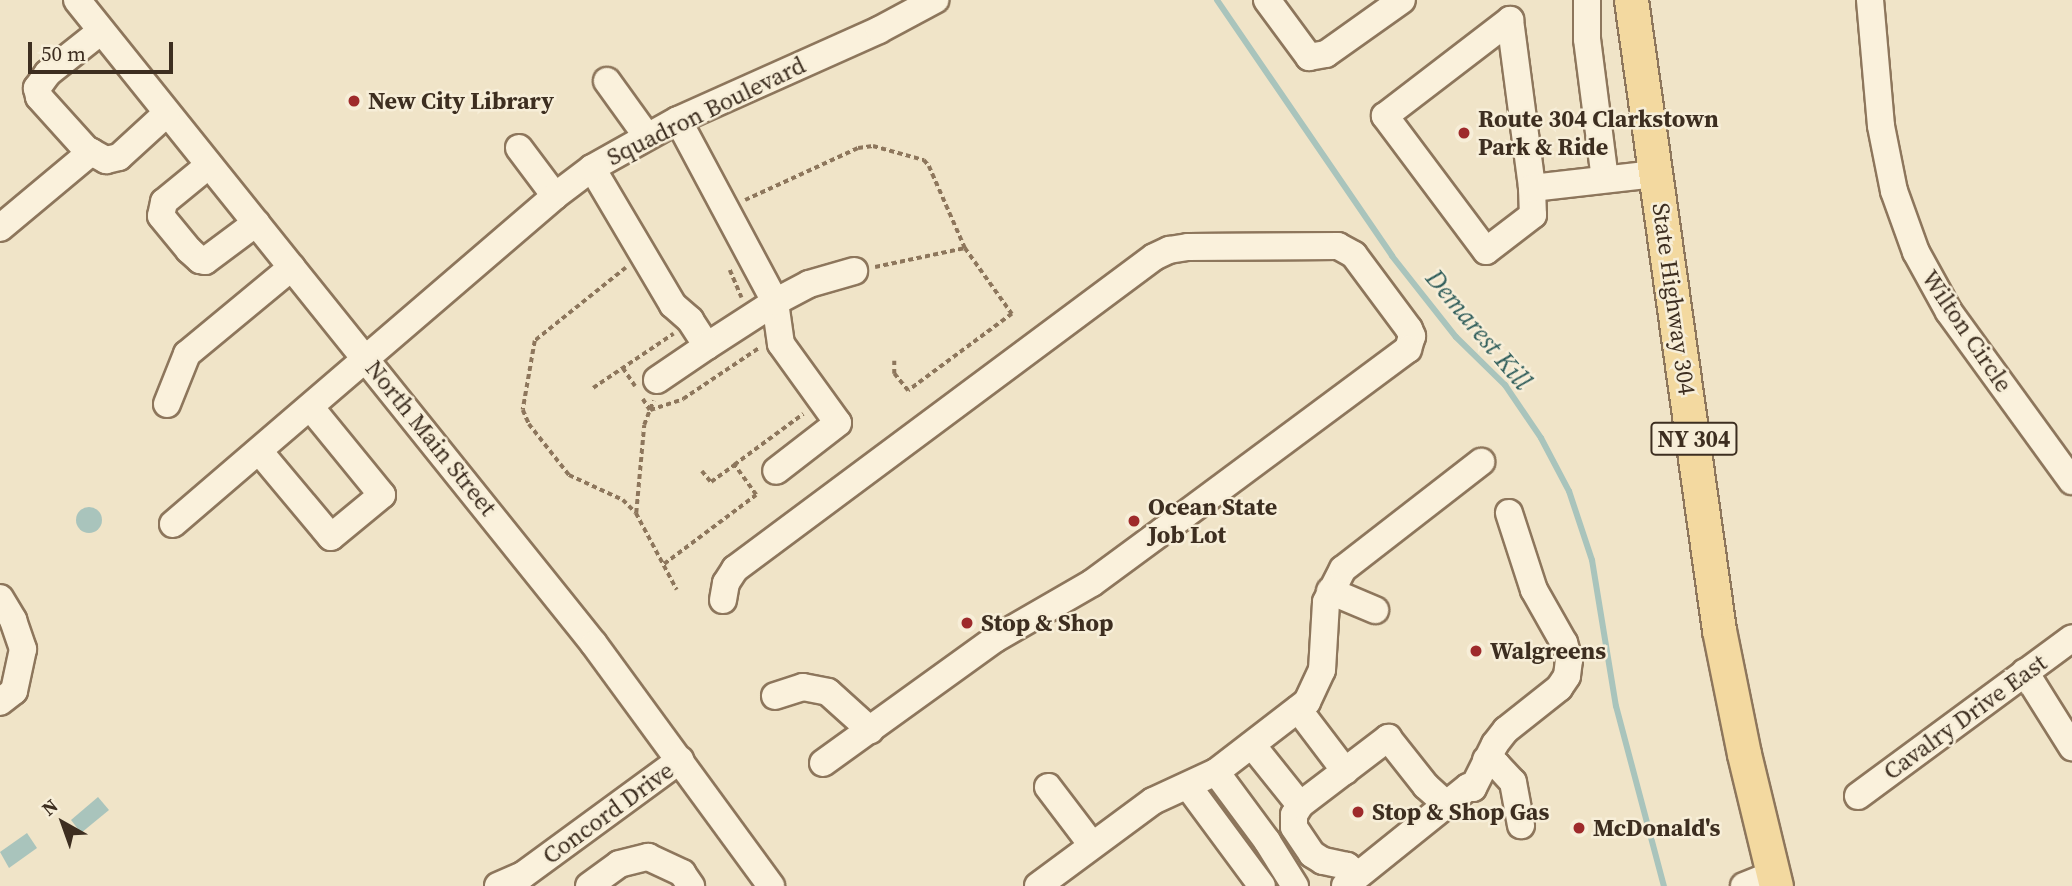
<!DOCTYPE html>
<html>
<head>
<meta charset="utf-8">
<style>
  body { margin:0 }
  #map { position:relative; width:2072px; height:886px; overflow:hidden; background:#f0e4c8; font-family:"Source Serif 4",serif }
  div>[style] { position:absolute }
  .water>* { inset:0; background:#a9c4bc }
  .round { border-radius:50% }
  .stream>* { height:6px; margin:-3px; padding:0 3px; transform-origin:3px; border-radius:3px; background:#a9c4bc }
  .path>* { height:3.5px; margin-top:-1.75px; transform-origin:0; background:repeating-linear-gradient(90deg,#8d765c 0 5px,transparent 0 8.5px) }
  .roads { filter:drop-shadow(2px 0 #8d765c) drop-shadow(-2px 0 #8d765c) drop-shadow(0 2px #8d765c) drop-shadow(0 -2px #8d765c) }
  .minor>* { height:26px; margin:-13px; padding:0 13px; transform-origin:13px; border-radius:13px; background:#faf1dc }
  .major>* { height:33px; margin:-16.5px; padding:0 16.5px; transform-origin:16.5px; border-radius:16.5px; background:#f3d9a0 }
  .dots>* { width:19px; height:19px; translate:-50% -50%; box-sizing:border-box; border:4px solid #f7eed8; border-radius:50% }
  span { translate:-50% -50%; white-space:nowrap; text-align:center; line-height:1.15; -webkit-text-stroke:5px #f7eed8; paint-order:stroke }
  .shield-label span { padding:2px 5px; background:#f7eed8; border:2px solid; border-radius:5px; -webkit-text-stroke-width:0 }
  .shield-label { font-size:23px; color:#3d2e20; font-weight:700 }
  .poi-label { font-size:24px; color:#3d2e20; font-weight:700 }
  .left { translate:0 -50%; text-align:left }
  .street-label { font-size:24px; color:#3d2e20 }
  .water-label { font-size:26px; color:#2f5d5a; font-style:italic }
  .north { position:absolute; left:28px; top:788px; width:70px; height:70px; -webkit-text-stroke:5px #f7eed8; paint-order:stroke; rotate:320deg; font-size:19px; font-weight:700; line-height:28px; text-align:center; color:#3d2e20 }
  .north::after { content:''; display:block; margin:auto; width:24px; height:32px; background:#3d2e20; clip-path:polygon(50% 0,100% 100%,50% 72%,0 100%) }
  .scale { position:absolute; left:28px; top:42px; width:145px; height:32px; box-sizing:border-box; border:4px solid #3d2e20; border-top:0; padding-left:9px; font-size:21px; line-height:24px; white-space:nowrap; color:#3d2e20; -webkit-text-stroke:5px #f7eed8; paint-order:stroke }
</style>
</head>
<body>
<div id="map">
  <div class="water">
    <i class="round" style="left:76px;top:507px;width:26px;height:26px"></i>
    <i style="clip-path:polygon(98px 797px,109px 810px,81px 833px,71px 820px)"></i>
    <i style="clip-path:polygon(27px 833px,37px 848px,9px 868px,0 852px)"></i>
  </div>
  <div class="stream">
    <i style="left:1217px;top:0;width:310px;rotate:55.6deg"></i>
    <i style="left:1392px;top:256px;width:103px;rotate:51.7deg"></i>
    <i style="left:1456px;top:337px;width:69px;rotate:44.4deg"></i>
    <i style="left:1505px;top:385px;width:64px;rotate:55.8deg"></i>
    <i style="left:1541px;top:438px;width:60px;rotate:62.2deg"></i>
    <i style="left:1569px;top:491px;width:73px;rotate:71.6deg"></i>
    <i style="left:1592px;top:560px;width:148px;rotate:80.7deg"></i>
    <i style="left:1616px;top:706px;width:186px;rotate:75.1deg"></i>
  </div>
  <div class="path">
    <i style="left:745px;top:200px;width:124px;rotate:-24.7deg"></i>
    <i style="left:858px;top:148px;width:15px;rotate:-8deg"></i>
    <i style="left:873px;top:146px;width:53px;rotate:15.4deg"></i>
    <i style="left:924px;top:160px;width:8px;rotate:50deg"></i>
    <i style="left:929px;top:166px;width:90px;rotate:66.3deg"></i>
    <i style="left:965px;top:248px;width:81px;rotate:54.5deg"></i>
    <i style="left:1012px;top:314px;width:129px;rotate:143.5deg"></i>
    <i style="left:908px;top:391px;width:22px;rotate:-129deg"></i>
    <i style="left:894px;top:374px;width:13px;rotate:-90deg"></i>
    <i style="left:875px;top:267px;width:92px;rotate:-11.9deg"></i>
    <i style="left:626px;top:268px;width:117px;rotate:141.3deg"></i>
    <i style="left:535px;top:341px;width:70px;rotate:99.9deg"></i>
    <i style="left:523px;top:410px;width:15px;rotate:67deg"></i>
    <i style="left:529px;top:424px;width:65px;rotate:51.9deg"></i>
    <i style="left:569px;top:475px;width:60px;rotate:24.8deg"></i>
    <i style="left:623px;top:500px;width:18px;rotate:45deg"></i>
    <i style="left:636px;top:513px;width:88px;rotate:-84.8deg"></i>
    <i style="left:644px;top:425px;width:26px;rotate:-69deg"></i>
    <i style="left:730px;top:270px;width:30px;rotate:67deg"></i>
    <i style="left:623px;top:368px;width:22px;rotate:56deg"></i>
    <i style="left:593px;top:388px;width:97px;rotate:-34deg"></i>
    <i style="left:643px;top:399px;width:13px;rotate:58deg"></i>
    <i style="left:650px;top:410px;width:35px;rotate:-18deg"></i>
    <i style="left:683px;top:399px;width:92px;rotate:-33.9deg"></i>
    <i style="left:702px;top:471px;width:14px;rotate:51deg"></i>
    <i style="left:711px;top:482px;width:29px;rotate:-36deg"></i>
    <i style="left:636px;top:513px;width:87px;rotate:62deg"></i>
    <i style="left:664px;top:564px;width:115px;rotate:-36.9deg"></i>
    <i style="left:756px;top:495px;width:37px;rotate:-126deg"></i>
    <i style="left:734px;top:465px;width:86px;rotate:-36.5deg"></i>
  </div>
  <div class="roads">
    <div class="minor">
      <i style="left:77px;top:0;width:826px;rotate:51.24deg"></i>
      <i style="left:594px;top:644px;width:300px;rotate:53.8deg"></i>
      <i style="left:1267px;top:0;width:71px;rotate:53.6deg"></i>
      <i style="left:1309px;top:57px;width:17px;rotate:-10deg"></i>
      <i style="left:1326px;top:54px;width:93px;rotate:-35.4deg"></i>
      <i style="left:1587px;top:0;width:39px;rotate:90deg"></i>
      <i style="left:1587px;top:39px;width:141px;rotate:82.7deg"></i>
      <i style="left:1870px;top:0;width:126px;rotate:85deg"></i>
      <i style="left:1881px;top:126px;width:66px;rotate:78.7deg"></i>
      <i style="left:1894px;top:191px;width:65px;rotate:70.2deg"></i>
      <i style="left:1916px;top:252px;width:68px;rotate:61.2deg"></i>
      <i style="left:1949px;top:312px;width:209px;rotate:54deg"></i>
      <i style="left:101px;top:31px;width:68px;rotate:141.6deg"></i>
      <i style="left:48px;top:73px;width:19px;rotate:126deg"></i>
      <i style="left:37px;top:88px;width:9px;rotate:77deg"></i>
      <i style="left:39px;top:97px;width:70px;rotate:47.9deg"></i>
      <i style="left:86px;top:149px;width:23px;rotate:29deg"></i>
      <i style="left:106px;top:160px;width:13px;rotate:-13deg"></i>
      <i style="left:119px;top:157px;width:65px;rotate:-42.5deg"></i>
      <i style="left:607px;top:81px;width:67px;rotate:54.2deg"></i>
      <i style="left:678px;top:120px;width:206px;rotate:61.9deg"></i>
      <i style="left:775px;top:302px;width:42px;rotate:81.9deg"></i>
      <i style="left:781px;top:344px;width:97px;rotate:54.2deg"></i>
      <i style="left:838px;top:423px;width:78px;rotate:142.3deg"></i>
      <i style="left:519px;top:148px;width:60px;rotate:53.1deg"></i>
      <i style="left:209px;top:165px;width:58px;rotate:140.6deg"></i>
      <i style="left:164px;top:202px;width:14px;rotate:102deg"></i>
      <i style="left:161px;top:216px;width:44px;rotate:50.5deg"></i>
      <i style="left:189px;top:250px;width:15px;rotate:42deg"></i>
      <i style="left:200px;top:260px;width:5px;rotate:11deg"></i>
      <i style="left:205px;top:261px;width:64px;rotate:-36.7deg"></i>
      <i style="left:592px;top:168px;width:159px;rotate:59.4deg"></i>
      <i style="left:673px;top:305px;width:23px;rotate:41deg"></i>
      <i style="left:690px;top:320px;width:31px;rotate:57deg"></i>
      <i style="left:707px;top:346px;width:81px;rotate:-32.9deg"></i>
      <i style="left:775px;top:302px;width:38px;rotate:-28deg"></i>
      <i style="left:809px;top:284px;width:47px;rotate:-16.1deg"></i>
      <i style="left:1532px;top:188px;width:27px;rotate:88deg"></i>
      <i style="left:1533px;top:215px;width:59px;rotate:142.5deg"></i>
      <i style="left:1486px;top:251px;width:169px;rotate:-126.8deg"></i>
      <i style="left:1385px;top:116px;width:158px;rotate:-37.5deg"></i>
      <i style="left:1510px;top:20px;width:169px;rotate:82.5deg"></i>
      <i style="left:1532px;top:188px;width:124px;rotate:-6.5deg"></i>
      <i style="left:0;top:228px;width:119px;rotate:-39.9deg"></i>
      <i style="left:657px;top:380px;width:60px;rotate:-34.2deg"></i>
      <i style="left:167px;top:404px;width:54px;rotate:-68.2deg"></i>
      <i style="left:187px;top:354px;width:136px;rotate:-39.6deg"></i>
      <i style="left:259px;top:451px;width:112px;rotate:50.1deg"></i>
      <i style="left:331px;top:537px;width:66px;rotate:-39.5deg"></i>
      <i style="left:382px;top:495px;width:112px;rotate:-129.2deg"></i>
      <i style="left:173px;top:524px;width:503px;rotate:-40.65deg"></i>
      <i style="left:555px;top:196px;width:46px;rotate:-37.1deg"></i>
      <i style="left:592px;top:168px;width:98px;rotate:-29.2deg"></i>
      <i style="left:678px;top:120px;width:220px;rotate:-24.1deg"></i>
      <i style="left:879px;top:30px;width:64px;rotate:-28.2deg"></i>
      <i style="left:1330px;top:591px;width:49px;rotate:22.9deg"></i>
      <i style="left:0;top:598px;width:26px;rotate:59deg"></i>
      <i style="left:13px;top:620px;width:31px;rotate:71deg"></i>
      <i style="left:23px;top:649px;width:43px;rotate:102.1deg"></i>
      <i style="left:14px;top:691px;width:18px;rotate:142deg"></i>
      <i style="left:723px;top:600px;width:17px;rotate:-80deg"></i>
      <i style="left:726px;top:583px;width:17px;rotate:-57deg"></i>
      <i style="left:735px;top:569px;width:522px;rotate:-36.67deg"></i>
      <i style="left:1154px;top:257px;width:17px;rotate:-25deg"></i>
      <i style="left:1169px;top:250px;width:19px;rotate:-9deg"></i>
      <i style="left:1188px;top:247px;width:150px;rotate:-0.4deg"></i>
      <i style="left:1338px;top:246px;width:18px;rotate:29deg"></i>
      <i style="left:1354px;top:255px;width:92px;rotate:53.4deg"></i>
      <i style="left:1409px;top:329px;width:8px;rotate:67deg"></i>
      <i style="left:1412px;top:336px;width:14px;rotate:107deg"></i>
      <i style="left:1408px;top:349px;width:304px;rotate:143.4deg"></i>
      <i style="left:1164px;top:530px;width:89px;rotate:143.6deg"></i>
      <i style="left:1092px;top:583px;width:112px;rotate:150deg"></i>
      <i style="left:995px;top:639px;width:212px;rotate:144.2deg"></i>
      <i style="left:2025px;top:672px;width:89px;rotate:57.9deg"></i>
      <i style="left:775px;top:696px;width:29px;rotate:-18deg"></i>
      <i style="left:803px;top:687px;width:25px;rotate:11deg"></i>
      <i style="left:828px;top:692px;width:57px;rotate:42.1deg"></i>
      <i style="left:1298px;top:709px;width:78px;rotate:52.8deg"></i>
      <i style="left:1252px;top:745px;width:77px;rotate:51.3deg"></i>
      <i style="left:1486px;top:760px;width:12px;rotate:24deg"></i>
      <i style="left:1497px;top:765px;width:23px;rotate:47deg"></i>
      <i style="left:1513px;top:782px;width:44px;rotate:79.5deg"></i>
      <i style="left:1216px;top:772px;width:86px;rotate:53.5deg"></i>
      <i style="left:1267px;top:841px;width:53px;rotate:58.1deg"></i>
      <i style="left:1188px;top:786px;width:124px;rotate:53.5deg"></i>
      <i style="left:1048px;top:787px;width:73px;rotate:52.8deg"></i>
      <i style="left:1858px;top:796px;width:266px;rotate:-36.4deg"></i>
      <i style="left:1357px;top:874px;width:13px;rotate:-141deg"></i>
      <i style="left:1347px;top:866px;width:25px;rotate:-168deg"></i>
      <i style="left:1323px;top:861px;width:13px;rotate:-148deg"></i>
      <i style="left:1312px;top:854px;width:32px;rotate:-124deg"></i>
      <i style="left:1294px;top:827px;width:12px;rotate:-90deg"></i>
      <i style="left:1294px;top:815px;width:12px;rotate:-59deg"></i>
      <i style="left:1300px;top:805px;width:111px;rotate:-37.3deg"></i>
      <i style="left:1388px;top:738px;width:61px;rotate:51.6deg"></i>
      <i style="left:1426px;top:786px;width:27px;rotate:42deg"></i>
      <i style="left:498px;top:886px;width:27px;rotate:-24deg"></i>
      <i style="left:523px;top:875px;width:195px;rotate:-36.2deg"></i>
      <i style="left:589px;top:886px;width:37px;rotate:-36deg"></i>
      <i style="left:619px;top:864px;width:30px;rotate:-14deg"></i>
      <i style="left:648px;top:857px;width:38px;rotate:25deg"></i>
      <i style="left:682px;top:873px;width:16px;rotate:55deg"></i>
      <i style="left:1038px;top:886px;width:143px;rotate:-36.5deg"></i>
      <i style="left:1153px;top:801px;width:69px;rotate:-24.7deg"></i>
      <i style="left:1216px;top:772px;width:115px;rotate:-37.6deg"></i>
      <i style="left:1307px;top:702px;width:35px;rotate:-65deg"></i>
      <i style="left:1322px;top:670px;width:68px;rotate:-86.6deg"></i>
      <i style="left:1326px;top:602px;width:37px;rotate:-63deg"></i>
      <i style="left:1343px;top:569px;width:175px;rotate:-37.8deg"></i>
      <i style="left:1345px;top:886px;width:158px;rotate:-38.8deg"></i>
      <i style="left:1468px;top:787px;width:5px;rotate:11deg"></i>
      <i style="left:1473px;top:788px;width:49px;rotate:-63.4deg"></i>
      <i style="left:1495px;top:744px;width:18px;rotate:-52deg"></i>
      <i style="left:1506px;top:730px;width:68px;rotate:-38.4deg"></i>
      <i style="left:1559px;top:688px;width:14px;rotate:-56deg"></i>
      <i style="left:1567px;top:676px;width:16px;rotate:-83deg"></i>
      <i style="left:1569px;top:660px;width:18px;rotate:-106deg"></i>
      <i style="left:1564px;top:643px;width:61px;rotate:-119.5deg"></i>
      <i style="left:1534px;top:590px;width:81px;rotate:-108deg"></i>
      <i style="left:1744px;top:886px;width:31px;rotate:-22deg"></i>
    </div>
    <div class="major">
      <i style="left:1631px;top:0;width:636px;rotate:82.05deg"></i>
      <i style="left:1719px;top:630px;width:126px;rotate:78.6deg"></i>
      <i style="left:1744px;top:754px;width:136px;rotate:76.4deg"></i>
    </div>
  </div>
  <div class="dots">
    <i style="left:354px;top:101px;background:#9e2a2b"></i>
    <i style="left:1464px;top:133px;background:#9e2a2b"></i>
    <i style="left:1134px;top:521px;background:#9e2a2b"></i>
    <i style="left:967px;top:623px;background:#9e2a2b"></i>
    <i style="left:1476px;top:651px;background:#9e2a2b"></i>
    <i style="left:1358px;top:812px;background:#9e2a2b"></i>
    <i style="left:1579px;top:828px;background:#9e2a2b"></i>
  </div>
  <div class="shield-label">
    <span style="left:1694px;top:439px">NY 304</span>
  </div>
  <div class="poi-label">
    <span class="left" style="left:368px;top:101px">New City Library</span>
    <span class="left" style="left:1478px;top:133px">Route 304 Clarkstown<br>Park &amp; Ride</span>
    <span class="left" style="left:1148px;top:521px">Ocean State<br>Job Lot</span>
    <span class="left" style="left:981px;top:623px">Stop &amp; Shop</span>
    <span class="left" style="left:1490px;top:651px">Walgreens</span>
    <span class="left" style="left:1372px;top:812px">Stop &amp; Shop Gas</span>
    <span class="left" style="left:1593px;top:828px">McDonald's</span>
  </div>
  <div class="street-label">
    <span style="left:706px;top:111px;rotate:-26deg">Squadron Boulevard</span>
    <span style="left:1674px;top:299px;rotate:82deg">State Highway 304</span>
    <span style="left:1967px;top:331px;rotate:56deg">Wilton Circle</span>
    <span style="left:431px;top:438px;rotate:51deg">North Main Street</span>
    <span style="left:1965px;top:717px;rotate:-36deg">Cavalry Drive East</span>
    <span style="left:608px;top:813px;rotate:-36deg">Concord Drive</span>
  </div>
  <div class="water-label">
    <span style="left:1478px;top:330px;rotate:50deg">Demarest Kill</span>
  </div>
  <div class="north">N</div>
  <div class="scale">50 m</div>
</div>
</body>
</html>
